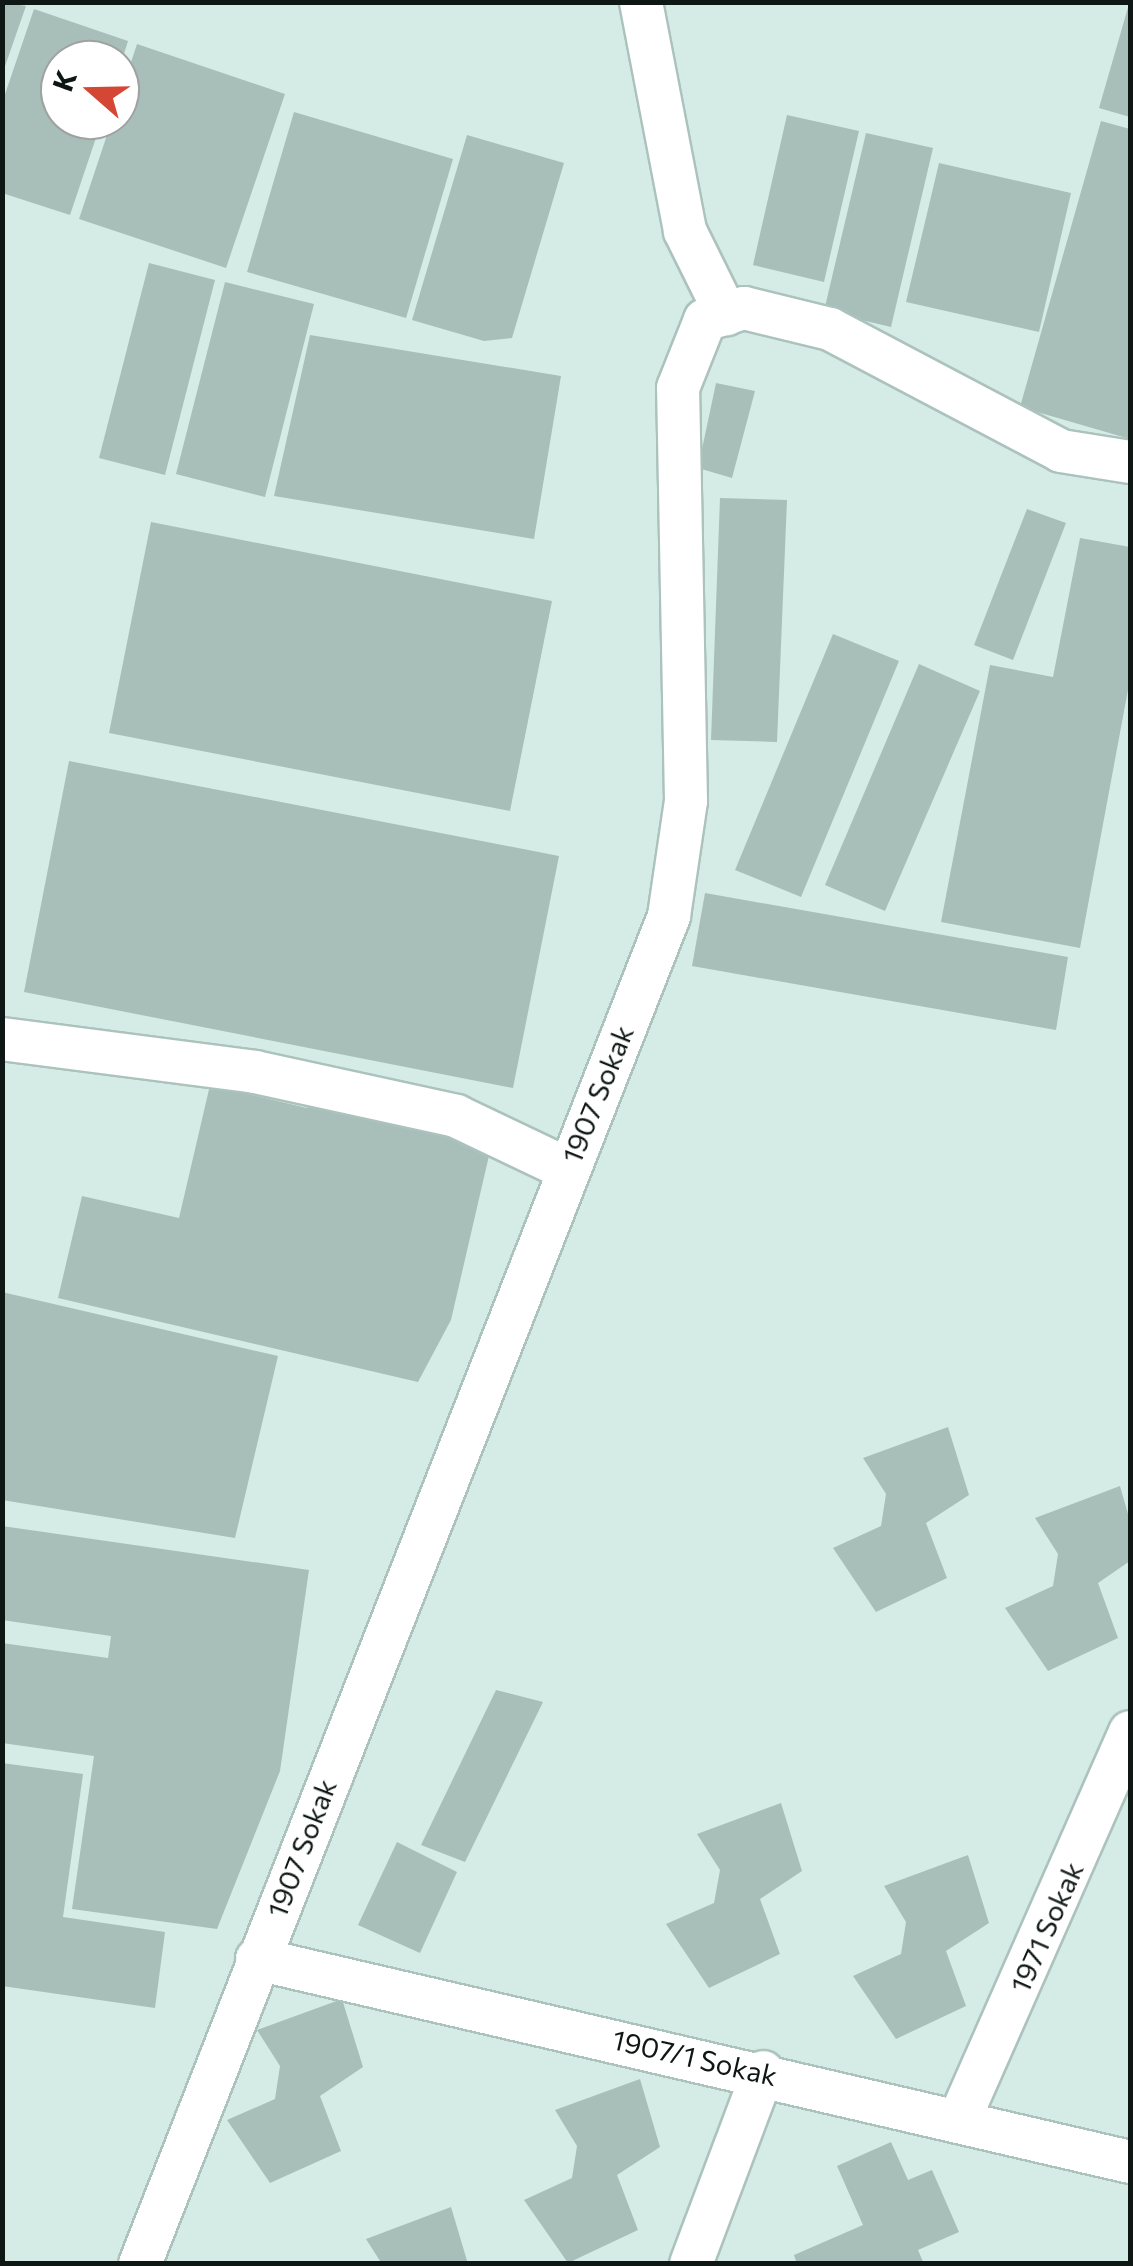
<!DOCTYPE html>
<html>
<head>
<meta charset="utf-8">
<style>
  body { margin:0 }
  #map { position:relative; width:1133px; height:2266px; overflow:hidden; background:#d5ece6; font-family:Commissioner,sans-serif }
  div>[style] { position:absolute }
  .building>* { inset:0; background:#a8beb9 }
  .roads { filter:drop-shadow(2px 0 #acc2bd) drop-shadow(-2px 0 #acc2bd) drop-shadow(0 2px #acc2bd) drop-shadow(0 -2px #acc2bd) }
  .minor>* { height:42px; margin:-21px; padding:0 21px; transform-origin:21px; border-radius:21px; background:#fff }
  span { translate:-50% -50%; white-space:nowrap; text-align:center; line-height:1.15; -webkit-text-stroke:9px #fff; paint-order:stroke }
  .street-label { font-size:28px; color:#0f1715 }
  .frame { position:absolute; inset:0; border:5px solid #0f1715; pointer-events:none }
  .north { position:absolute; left:40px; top:40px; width:100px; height:100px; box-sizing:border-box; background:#fff; border:2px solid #9fa2a1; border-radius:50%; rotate:290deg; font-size:28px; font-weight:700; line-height:40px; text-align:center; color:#0f1715 }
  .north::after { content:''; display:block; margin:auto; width:35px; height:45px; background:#d44735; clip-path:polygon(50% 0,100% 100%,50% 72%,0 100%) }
</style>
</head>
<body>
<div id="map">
  <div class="building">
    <i style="clip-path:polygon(2px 2px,26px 6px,3px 72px,2px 72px)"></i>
    <i style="clip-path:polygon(1129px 4px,1130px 4px,1130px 117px,1099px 108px)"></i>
    <i style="clip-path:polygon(34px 9px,128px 41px,122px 60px,60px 60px,60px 120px,102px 120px,70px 215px,2px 193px,2px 103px)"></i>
    <i style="clip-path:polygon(137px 44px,285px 94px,226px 268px,79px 219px,112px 120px,120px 120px,120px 96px)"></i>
    <i style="clip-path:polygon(294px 112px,453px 159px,406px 318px,247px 272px)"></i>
    <i style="clip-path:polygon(787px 115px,859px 131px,824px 282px,753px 265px)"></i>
    <i style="clip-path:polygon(1101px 121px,1130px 129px,1130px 439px,1020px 407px)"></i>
    <i style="clip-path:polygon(866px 133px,933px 148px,891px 327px,824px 311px)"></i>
    <i style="clip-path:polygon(467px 135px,564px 163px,512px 338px,484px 341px,412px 320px)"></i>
    <i style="clip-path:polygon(939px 163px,1071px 193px,1039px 332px,906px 302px)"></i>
    <i style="clip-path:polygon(149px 263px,215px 280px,165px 475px,99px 458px)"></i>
    <i style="clip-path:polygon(225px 282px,314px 304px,265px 497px,176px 474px)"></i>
    <i style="clip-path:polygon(310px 335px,561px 376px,534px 539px,274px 496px)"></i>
    <i style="clip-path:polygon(716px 383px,755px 391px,732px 478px,698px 468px)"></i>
    <i style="clip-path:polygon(720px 498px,787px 500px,777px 742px,711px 740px)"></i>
    <i style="clip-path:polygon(1027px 509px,1066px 523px,1013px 660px,974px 645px)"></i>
    <i style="clip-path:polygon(151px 522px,552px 601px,510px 811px,109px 733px)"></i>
    <i style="clip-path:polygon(1080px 538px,1130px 547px,1130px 679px,1080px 948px,941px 922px,990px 665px,1053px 677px)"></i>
    <i style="clip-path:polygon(833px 634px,899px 661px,801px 897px,735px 870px)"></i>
    <i style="clip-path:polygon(919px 664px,980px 691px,885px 911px,825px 885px)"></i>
    <i style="clip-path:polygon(69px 761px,559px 856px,513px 1088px,24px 992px)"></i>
    <i style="clip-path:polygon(705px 893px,1068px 957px,1056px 1030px,692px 966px)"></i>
    <i style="clip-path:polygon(210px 1085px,307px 1108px,311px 1091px,494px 1134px,451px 1320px,418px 1382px,58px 1298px,82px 1196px,179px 1218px)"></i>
    <i style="clip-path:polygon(2px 1292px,278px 1356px,235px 1538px,2px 1500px)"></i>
    <i style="clip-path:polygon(948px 1427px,969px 1495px,926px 1523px,947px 1578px,876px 1612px,833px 1548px,881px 1526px,886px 1494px,863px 1458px)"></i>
    <i style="clip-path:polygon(1120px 1486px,1130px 1521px,1130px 1561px,1098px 1583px,1118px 1638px,1048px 1671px,1005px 1608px,1053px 1586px,1058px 1554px,1035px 1518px)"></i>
    <i style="clip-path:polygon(2px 1526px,309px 1570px,280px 1771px,217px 1929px,72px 1909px,94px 1756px,2px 1743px,2px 1643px,108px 1658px,111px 1636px,2px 1620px)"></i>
    <i style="clip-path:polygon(496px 1690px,543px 1702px,465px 1862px,421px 1845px)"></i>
    <i style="clip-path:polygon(2px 1763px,83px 1774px,63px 1917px,165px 1932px,155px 2008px,2px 1986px)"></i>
    <i style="clip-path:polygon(781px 1803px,802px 1871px,760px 1899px,780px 1954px,709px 1988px,666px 1924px,714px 1903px,720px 1870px,697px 1834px)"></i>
    <i style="clip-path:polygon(397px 1842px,457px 1872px,420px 1953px,358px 1925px)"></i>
    <i style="clip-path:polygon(968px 1855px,989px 1923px,946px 1951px,966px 2006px,896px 2039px,853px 1976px,901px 1954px,906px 1922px,884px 1886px)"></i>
    <i style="clip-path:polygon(342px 1999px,363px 2067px,320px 2096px,341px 2151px,270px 2183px,227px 2120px,275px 2099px,280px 2066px,257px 2030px)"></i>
    <i style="clip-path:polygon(640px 2079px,660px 2147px,617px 2175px,638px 2230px,568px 2263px,524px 2200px,572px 2178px,577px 2146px,555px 2110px)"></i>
    <i style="clip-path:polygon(891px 2142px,908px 2180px,932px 2170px,959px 2232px,918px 2250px,924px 2264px,797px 2264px,794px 2255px,863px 2225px,837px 2166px)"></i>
    <i style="clip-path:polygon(451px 2207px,468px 2264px,382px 2264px,366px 2239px)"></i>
  </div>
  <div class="roads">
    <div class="minor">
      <i style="left:641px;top:2px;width:233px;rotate:79.1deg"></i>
      <i style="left:685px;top:231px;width:93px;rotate:63.7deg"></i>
      <i style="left:2px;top:1039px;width:255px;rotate:7.4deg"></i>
      <i style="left:255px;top:1072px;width:206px;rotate:12.3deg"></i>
      <i style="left:456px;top:1116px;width:123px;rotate:25.5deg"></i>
      <i style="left:257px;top:1959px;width:896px;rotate:13.09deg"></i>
      <i style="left:959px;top:2120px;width:424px;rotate:-66.2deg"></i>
      <i style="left:140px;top:2264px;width:1448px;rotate:-68.57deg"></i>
      <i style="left:669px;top:916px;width:116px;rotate:-81.6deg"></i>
      <i style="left:686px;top:801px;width:413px;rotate:-91.1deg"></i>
      <i style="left:678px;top:388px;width:73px;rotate:-68.3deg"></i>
      <i style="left:705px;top:320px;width:41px;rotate:-17.1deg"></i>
      <i style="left:744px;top:308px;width:89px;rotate:13.7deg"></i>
      <i style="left:830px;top:329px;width:261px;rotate:27.8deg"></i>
      <i style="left:1061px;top:451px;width:70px;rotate:9.1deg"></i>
      <i style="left:691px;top:2264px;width:205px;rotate:-69.4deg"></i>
    </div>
  </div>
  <div class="street-label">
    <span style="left:597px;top:1094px;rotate:-68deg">1907 Sokak</span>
    <span style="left:301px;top:1848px;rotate:-69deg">1907 Sokak</span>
    <span style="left:1046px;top:1927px;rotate:-66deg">1971 Sokak</span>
    <span style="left:695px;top:2057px;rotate:13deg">1907/1 Sokak</span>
  </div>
  <div class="frame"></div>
  <div class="north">K</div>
</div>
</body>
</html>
